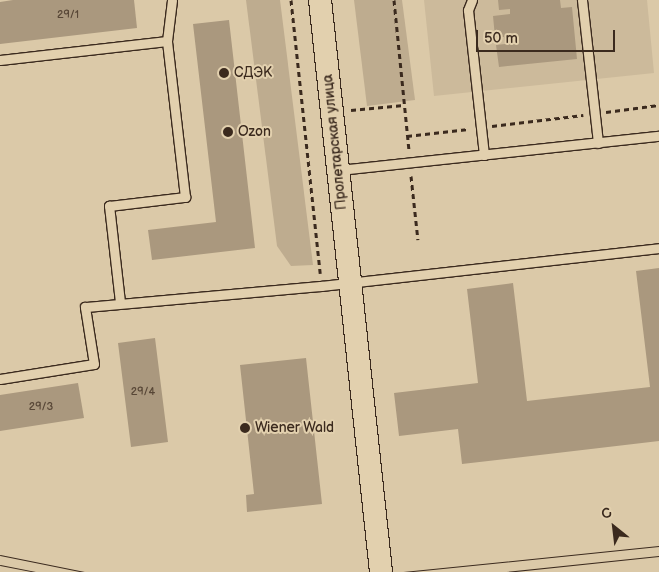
<!DOCTYPE html>
<html>
<head>
<meta charset="utf-8">
<style>
  body { margin:0 }
  #map { position:relative; width:659px; height:572px; overflow:hidden; background:#dbc9a8; font-family:"Balsamiq Sans",sans-serif }
  div>[style] { position:absolute }
  .built>* { inset:0; background:#ccba9b }
  .green>* { inset:0; background:#beac8f }
  .building>* { inset:0; background:#aa987e }
  .path>* { height:3px; margin-top:-1.5px; transform-origin:0; background:repeating-linear-gradient(90deg,#3b2a1e 0 5px,transparent 0 9px) }
  .roads { filter:drop-shadow(1px 0 #3b2a1e) drop-shadow(-1px 0 #3b2a1e) drop-shadow(0 1px #3b2a1e) drop-shadow(0 -1px #3b2a1e) }
  .service>* { height:9px; margin:-4.5px; padding:0 4.5px; transform-origin:4.5px; border-radius:4.5px; background:#e2d0ae }
  .tertiary>* { height:22px; margin:-11px; padding:0 11px; transform-origin:11px; border-radius:11px; background:#e2d0ae }
  .tram>* { height:1px; margin:-0.5px; padding:0 0.5px; transform-origin:0.5px; border-radius:0.5px; background:#3b2a1e }
  .dots>* { width:14px; height:14px; translate:-50% -50%; box-sizing:border-box; border:2px solid #e2d0ae; border-radius:50% }
  span { translate:-50% -50%; white-space:nowrap; text-align:center; line-height:1.15; -webkit-text-stroke:4px #e2d0ae; paint-order:stroke }
  .number-label { font-size:11px; color:#574636 }
  .number-label span { -webkit-text-stroke-width:0 }
  .poi-label { font-size:14px; color:#3b2a1e }
  .left { translate:0 -50%; text-align:left }
  .street-label { font-size:14px; color:#3b2a1e }
  .north { position:absolute; left:589px; top:502px; width:50px; height:50px; -webkit-text-stroke:4px #e2d0ae; paint-order:stroke; rotate:331deg; font-size:14px; font-weight:700; line-height:20px; text-align:center; color:#3b2a1e }
  .north::after { content:''; display:block; margin:auto; width:18px; height:22px; background:#3b2a1e; clip-path:polygon(50% 0,100% 100%,50% 72%,0 100%) }
  .scale { position:absolute; left:476px; top:30px; width:139px; height:22px; box-sizing:border-box; border:2px solid #3b2a1e; border-top:0; padding-left:6px; font-size:15px; line-height:18px; white-space:nowrap; color:#3b2a1e; -webkit-text-stroke:4px #e2d0ae; paint-order:stroke }
</style>
</head>
<body>
<div id="map">
  <div class="built">
    <i style="clip-path:polygon(424px 0,647px 0,654px 73px,434px 96px)"></i>
  </div>
  <div class="green">
    <i style="clip-path:polygon(246px 0,280px 0,313px 265px,291px 266px,277px 246px)"></i>
    <i style="clip-path:polygon(354px 0,402px 0,415px 100px,367px 106px)"></i>
  </div>
  <div class="building">
    <i style="clip-path:polygon(13px 0,134px 0,137px 28px,0 44px,0 2px)"></i>
    <i style="clip-path:polygon(498px 0,560px 0,561px 8px,572px 7px,577px 59px,499px 67px,496px 45px,505px 44px,504px 37px,495px 37px,493px 16px,510px 14px,510px 9px,499px 10px)"></i>
    <i style="clip-path:polygon(229px 20px,255px 248px,152px 260px,148px 230px,216px 222px,193px 24px)"></i>
    <i style="clip-path:polygon(659px 268px,659px 441px,462px 464px,458px 429px,399px 436px,394px 393px,478px 383px,467px 289px,513px 283px,527px 401px,650px 387px,636px 271px)"></i>
    <i style="clip-path:polygon(155px 338px,168px 442px,131px 447px,118px 343px)"></i>
    <i style="clip-path:polygon(306px 358px,322px 504px,247px 512px,246px 495px,254px 494px,240px 365px)"></i>
    <i style="clip-path:polygon(78px 383px,84px 418px,0 431px,0 395px)"></i>
  </div>
  <div class="path">
    <i style="left:291px;top:0;width:275px;rotate:83.9deg"></i>
    <i style="left:394px;top:0;width:151px;rotate:84.3deg"></i>
    <i style="left:351px;top:110px;width:53px;rotate:-5.4deg"></i>
    <i style="left:606px;top:112px;width:53px;rotate:-7.5deg"></i>
    <i style="left:492px;top:126px;width:92px;rotate:-6.9deg"></i>
    <i style="left:407px;top:136px;width:62px;rotate:-6.4deg"></i>
    <i style="left:411px;top:176px;width:64px;rotate:83.8deg"></i>
  </div>
  <div class="roads">
    <div class="service">
      <i style="left:472px;top:0;width:11px;rotate:112deg"></i>
      <i style="left:468px;top:10px;width:146px;rotate:83.7deg"></i>
      <i style="left:582px;top:0;width:144px;rotate:83.6deg"></i>
      <i style="left:0;top:60px;width:168px;rotate:-6.5deg"></i>
      <i style="left:167px;top:41px;width:41px;rotate:-83deg"></i>
      <i style="left:339px;top:170px;width:322px;rotate:-6.1deg"></i>
      <i style="left:120px;top:302px;width:97px;rotate:-96.5deg"></i>
      <i style="left:109px;top:206px;width:77px;rotate:-6.8deg"></i>
      <i style="left:185px;top:197px;width:157px;rotate:-96.6deg"></i>
      <i style="left:0;top:379px;width:95px;rotate:-9.1deg"></i>
      <i style="left:94px;top:364px;width:58px;rotate:-99deg"></i>
      <i style="left:85px;top:307px;width:237px;rotate:-5.1deg"></i>
      <i style="left:321px;top:286px;width:340px;rotate:-6.4deg"></i>
    </div>
    <div class="tertiary">
      <i style="left:320px;top:0;width:575px;rotate:83.91deg"></i>
    </div>
  </div>
  <div class="tram">
    <i style="left:0;top:555px;width:86px;rotate:11.4deg"></i>
    <i style="left:0;top:565px;width:36px;rotate:11deg"></i>
    <i style="left:403px;top:572px;width:257px;rotate:-5.8deg"></i>
    <i style="left:506px;top:572px;width:154px;rotate:-6deg"></i>
  </div>
  <div class="dots">
    <i style="left:224px;top:73px;background:#3b2a1e"></i>
    <i style="left:228px;top:132px;background:#3b2a1e"></i>
    <i style="left:245px;top:428px;background:#3b2a1e"></i>
  </div>
  <div class="number-label">
    <span style="left:68px;top:15px">29/1</span>
    <span style="left:143px;top:392px">29/4</span>
    <span style="left:41px;top:407px">29/3</span>
  </div>
  <div class="poi-label">
    <span class="left" style="left:234px;top:73px">СДЭК</span>
    <span class="left" style="left:238px;top:132px">Ozon</span>
    <span class="left" style="left:255px;top:428px">Wiener Wald</span>
  </div>
  <div class="street-label">
    <span style="left:335px;top:142px;rotate:-96deg">Пролетарская улица</span>
  </div>
  <div class="north">С</div>
  <div class="scale">50 m</div>
</div>
</body>
</html>
